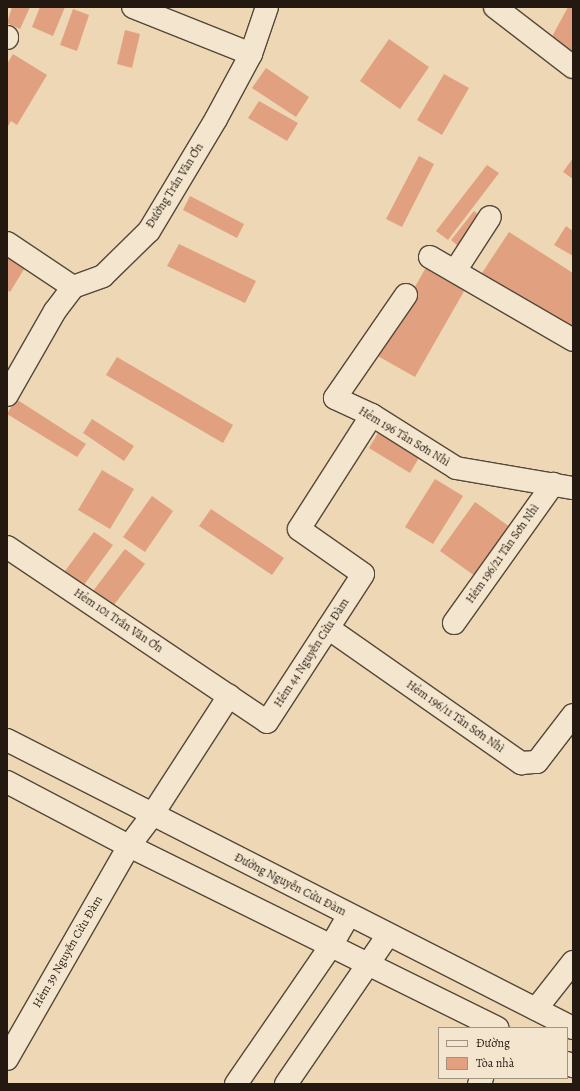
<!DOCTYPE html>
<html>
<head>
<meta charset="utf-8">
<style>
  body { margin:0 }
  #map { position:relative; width:580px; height:1091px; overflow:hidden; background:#edd7b4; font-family:Alegreya,serif }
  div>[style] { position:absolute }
  .building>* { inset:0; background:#e1a180 }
  .roads { filter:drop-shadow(1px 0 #564839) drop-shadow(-1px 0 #564839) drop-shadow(0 1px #564839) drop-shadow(0 -1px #564839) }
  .minor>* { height:22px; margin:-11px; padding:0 11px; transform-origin:11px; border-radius:11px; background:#f3e5ce }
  span { translate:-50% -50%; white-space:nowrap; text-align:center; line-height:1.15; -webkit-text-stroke:3px #f3e5ce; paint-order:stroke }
  .street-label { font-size:12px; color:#241910 }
  .frame { position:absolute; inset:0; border:8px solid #241910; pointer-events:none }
  .legend { position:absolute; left:438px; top:1027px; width:130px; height:52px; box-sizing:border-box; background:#f3e5ce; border:1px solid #a09382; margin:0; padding:5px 7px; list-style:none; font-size:12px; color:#241910 }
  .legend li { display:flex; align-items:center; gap:8px; height:20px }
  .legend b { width:20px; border:1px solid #a09382 }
</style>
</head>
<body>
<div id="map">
  <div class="building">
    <i style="clip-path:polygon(12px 7px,30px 7px,20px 29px,7px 23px)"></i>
    <i style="clip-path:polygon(40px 7px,65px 7px,53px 36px,32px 27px)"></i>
    <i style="clip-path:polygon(568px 7px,573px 7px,573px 61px,548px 44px)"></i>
    <i style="clip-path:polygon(73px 9px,89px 15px,77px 51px,60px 45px)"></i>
    <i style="clip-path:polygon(125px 30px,140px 34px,132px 68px,117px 64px)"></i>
    <i style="clip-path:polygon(389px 39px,429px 67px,400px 109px,360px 81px)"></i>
    <i style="clip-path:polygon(13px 54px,47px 75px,17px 125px,11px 121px,7px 128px,7px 64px)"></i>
    <i style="clip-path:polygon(266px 68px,309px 97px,296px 117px,252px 88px)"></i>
    <i style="clip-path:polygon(444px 74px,469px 88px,442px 135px,417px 120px)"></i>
    <i style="clip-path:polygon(259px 101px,298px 123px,287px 141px,248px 118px)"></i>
    <i style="clip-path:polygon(419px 156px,434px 164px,402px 227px,386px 219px)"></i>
    <i style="clip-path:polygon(573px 158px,573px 179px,563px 172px)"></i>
    <i style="clip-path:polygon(487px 165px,499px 173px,448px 240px,436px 231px)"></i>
    <i style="clip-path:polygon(190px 196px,244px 224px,237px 238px,183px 210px)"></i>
    <i style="clip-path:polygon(474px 211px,487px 222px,464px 251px,451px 240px)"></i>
    <i style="clip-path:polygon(566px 226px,573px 231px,573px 256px,554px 245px)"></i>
    <i style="clip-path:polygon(509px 232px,573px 273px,573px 330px,482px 273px)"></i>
    <i style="clip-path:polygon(179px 244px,256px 281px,245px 303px,167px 266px)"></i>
    <i style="clip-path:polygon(7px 254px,26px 266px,10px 292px,7px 290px)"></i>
    <i style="clip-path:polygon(428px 264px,467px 286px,415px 377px,376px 355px)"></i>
    <i style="clip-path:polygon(117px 357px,233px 425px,223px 443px,106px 375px)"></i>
    <i style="clip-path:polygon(16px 399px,86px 444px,77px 457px,7px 414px)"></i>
    <i style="clip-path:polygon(92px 419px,134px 446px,124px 461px,83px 433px)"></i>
    <i style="clip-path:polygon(379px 431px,420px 456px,410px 473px,369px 448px)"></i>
    <i style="clip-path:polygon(102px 470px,134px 489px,110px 529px,78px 510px)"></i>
    <i style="clip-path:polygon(435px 479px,463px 496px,433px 544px,405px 527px)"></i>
    <i style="clip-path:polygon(152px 496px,173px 511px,145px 552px,123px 537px)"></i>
    <i style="clip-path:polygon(475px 502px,510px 527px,475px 576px,440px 551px)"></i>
    <i style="clip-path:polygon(211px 509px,284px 558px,272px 575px,199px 526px)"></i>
    <i style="clip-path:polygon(94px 532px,113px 545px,81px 589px,62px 575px)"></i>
    <i style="clip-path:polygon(125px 549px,145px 564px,110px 610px,90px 595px)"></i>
  </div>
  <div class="roads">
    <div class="minor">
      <i style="left:133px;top:7px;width:127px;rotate:21.7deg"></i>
      <i style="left:495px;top:7px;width:98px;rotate:37.6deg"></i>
      <i style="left:7px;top:37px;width:1px;rotate:90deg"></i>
      <i style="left:7px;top:243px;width:79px;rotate:33.7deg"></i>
      <i style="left:430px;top:257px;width:165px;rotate:30.1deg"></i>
      <i style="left:455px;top:271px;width:64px;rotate:-57.1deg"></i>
      <i style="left:406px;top:295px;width:125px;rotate:124.6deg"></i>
      <i style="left:335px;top:398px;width:41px;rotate:24.7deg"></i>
      <i style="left:372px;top:415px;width:99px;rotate:32.2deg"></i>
      <i style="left:456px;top:468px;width:119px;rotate:9.7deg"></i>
      <i style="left:7px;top:395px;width:97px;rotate:-60.3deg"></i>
      <i style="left:55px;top:311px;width:30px;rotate:-53deg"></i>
      <i style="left:73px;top:287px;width:32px;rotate:-20deg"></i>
      <i style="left:103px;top:276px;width:64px;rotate:-44.4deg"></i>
      <i style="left:149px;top:231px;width:131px;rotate:-59.1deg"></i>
      <i style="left:216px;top:119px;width:74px;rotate:-61.7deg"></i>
      <i style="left:251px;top:54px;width:50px;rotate:-71.2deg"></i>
      <i style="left:7px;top:547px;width:313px;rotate:33.9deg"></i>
      <i style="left:267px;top:722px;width:176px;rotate:-57deg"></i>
      <i style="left:363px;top:574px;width:78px;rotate:-144.9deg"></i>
      <i style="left:299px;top:529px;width:135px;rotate:-57.4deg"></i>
      <i style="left:454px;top:623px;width:171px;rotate:-54.5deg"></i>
      <i style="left:328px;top:628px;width:236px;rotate:35deg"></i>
      <i style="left:521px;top:763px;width:16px;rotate:-4deg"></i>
      <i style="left:537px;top:762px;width:59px;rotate:-52.5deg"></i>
      <i style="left:7px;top:740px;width:635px;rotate:26.97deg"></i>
      <i style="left:7px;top:782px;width:138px;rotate:27.7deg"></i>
      <i style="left:129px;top:846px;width:411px;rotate:26.3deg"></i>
      <i style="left:536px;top:1009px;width:60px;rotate:-51.8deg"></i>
      <i style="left:7px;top:1059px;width:245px;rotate:-60.2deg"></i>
      <i style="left:129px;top:846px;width:39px;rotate:-53deg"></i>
      <i style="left:152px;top:815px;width:142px;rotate:-57.1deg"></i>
      <i style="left:567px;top:1063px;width:7px;rotate:27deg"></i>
      <i style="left:236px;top:1084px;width:168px;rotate:-55.5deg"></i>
      <i style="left:331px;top:946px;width:36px;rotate:-60deg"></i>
      <i style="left:286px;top:1084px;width:181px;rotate:-55.6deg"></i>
      <i style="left:479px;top:1084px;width:7px;rotate:-63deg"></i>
    </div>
  </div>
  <div class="street-label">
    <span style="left:175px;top:186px;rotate:-58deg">Đường Trần Văn Ơn</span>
    <span style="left:404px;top:437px;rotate:31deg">Hẻm 196 Tân Sơn Nhì</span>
    <span style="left:503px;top:554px;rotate:-55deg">Hẻm 196/21 Tân Sơn Nhì</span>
    <span style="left:118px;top:621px;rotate:34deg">Hẻm 101 Trần Văn Ơn</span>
    <span style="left:312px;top:653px;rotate:-57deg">Hẻm 44 Nguyễn Cửu Đàm</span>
    <span style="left:455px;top:717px;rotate:35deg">Hẻm 196/11 Tân Sơn Nhì</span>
    <span style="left:290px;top:885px;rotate:27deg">Đường Nguyễn Cửu Đàm</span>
    <span style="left:68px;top:952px;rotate:-60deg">Hẻm 39 Nguyễn Cửu Đàm</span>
  </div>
  <div class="frame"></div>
  <ul class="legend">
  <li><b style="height:5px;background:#f3e5ce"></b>Đường</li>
  <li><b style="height:11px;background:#e1a180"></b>Tòa nhà</li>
  </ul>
</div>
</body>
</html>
